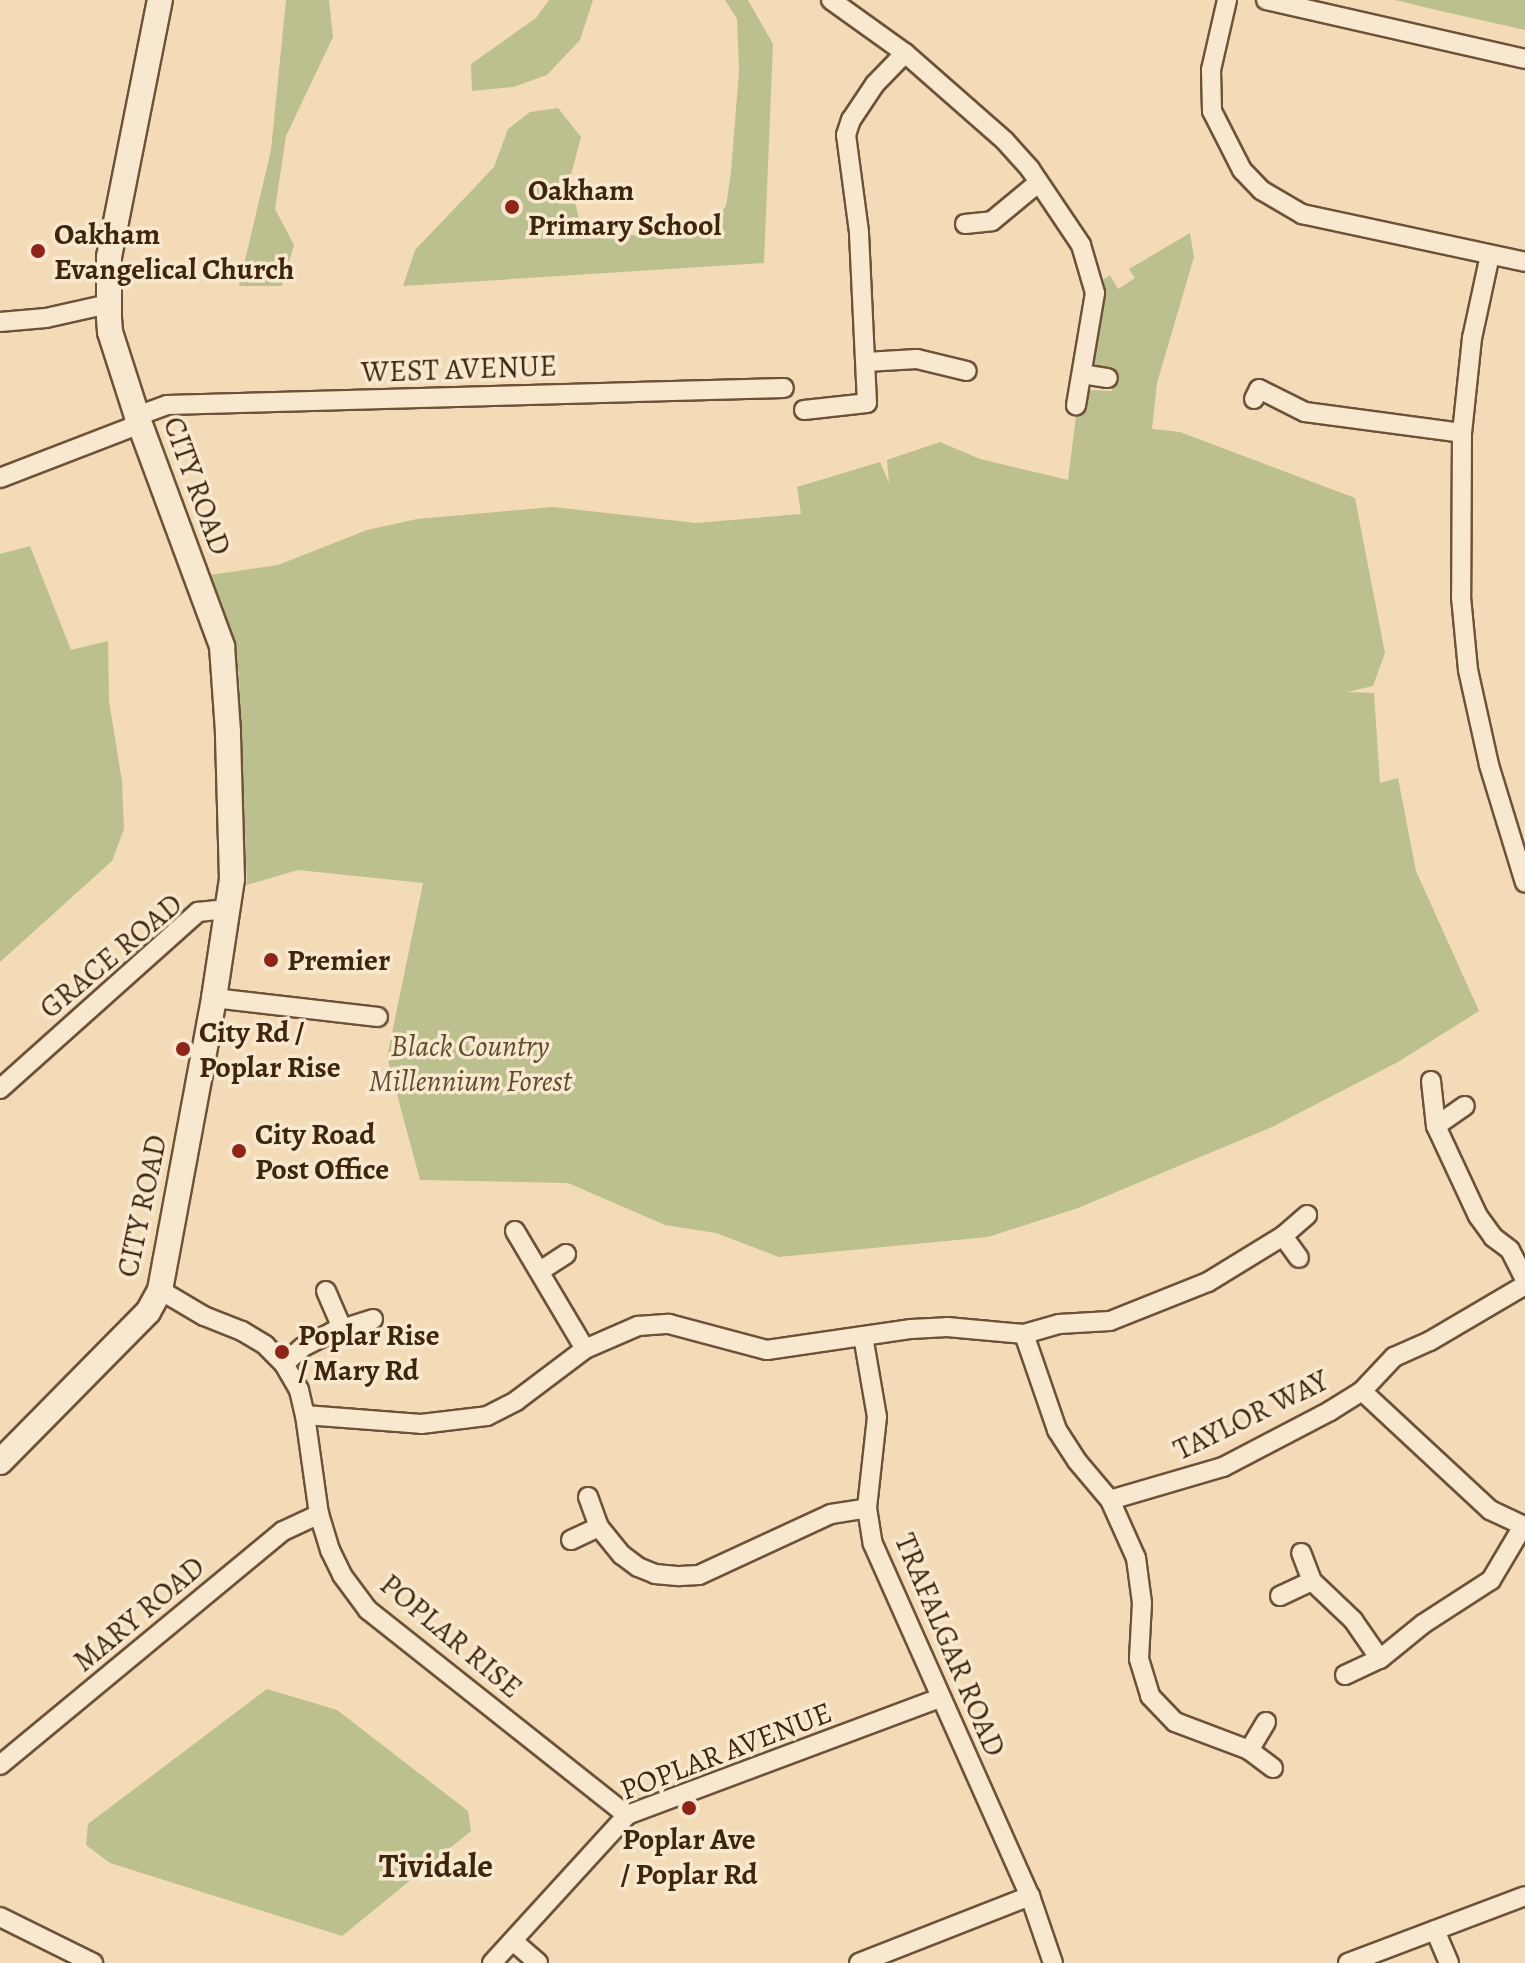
<!DOCTYPE html>
<html>
<head>
<meta charset="utf-8">
<style>
  body { margin:0 }
  #map { position:relative; width:1525px; height:1963px; overflow:hidden; background:#f4dbb7; font-family:Alegreya,serif }
  div>[style] { position:absolute }
  .green>* { inset:0; background:#bbc08e }
  .roads { filter:drop-shadow(2px 0 #6d5238) drop-shadow(-2px 0 #6d5238) drop-shadow(0 2px #6d5238) drop-shadow(0 -2px #6d5238) }
  .minor>* { height:18px; margin:-9px; padding:0 9px; transform-origin:9px; border-radius:9px; background:#f8e8d0 }
  .tertiary>* { height:24px; margin:-12px; padding:0 12px; transform-origin:12px; border-radius:12px; background:#f8e8d0 }
  .dots>* { width:22px; height:22px; translate:-50% -50%; box-sizing:border-box; border:4px solid #f8e8d0; border-radius:50% }
  span { translate:-50% -50%; white-space:nowrap; text-align:center; line-height:1.15; -webkit-text-stroke:7px #f8e8d0; paint-order:stroke }
  .poi-label { font-size:30px; color:#40250d; font-weight:700 }
  .left { translate:0 -50%; text-align:left }
  .street-label { font-size:30px; color:#40250d }
  .park-label { font-size:30px; color:#5f4c2d; font-style:italic }
  .quarter-label { font-size:34px; color:#40250d; font-weight:700 }
</style>
</head>
<body>
<div id="map">
  <div class="green">
    <i style="clip-path:polygon(286px 0,329px 0,333px 37px,286px 136px,275px 209px,294px 245px,282px 286px,239px 286px,271px 150px)"></i>
    <i style="clip-path:polygon(549px 0,593px 0,580px 40px,547px 75px,513px 87px,472px 91px,471px 64px,536px 18px)"></i>
    <i style="clip-path:polygon(725px 0,748px 0,773px 44px,764px 263px,403px 286px,415px 250px,494px 167px,508px 129px,530px 112px,558px 108px,581px 137px,570px 179px,579px 219px,600px 236px,643px 235px,674px 240px,703px 231px,726px 206px,731px 172px,739px 71px,737px 19px)"></i>
    <i style="clip-path:polygon(1395px 0,1525px 0,1525px 30px,1432px 9px)"></i>
    <i style="clip-path:polygon(1190px 233px,1194px 257px,1157px 383px,1152px 429px,1180px 432px,1355px 498px,1385px 653px,1373px 686px,1347px 692px,1374px 693px,1380px 783px,1398px 778px,1416px 871px,1479px 1011px,1398px 1062px,1272px 1127px,1078px 1208px,988px 1237px,779px 1257px,716px 1233px,665px 1225px,568px 1183px,420px 1180px,387px 1057px,423px 883px,298px 870px,247px 885px,239px 674px,232px 639px,210px 575px,278px 565px,367px 530px,417px 519px,553px 507px,696px 523px,801px 514px,797px 487px,880px 462px,889px 483px,887px 460px,940px 442px,980px 459px,1068px 480px,1076px 416px,1088px 390px,1112px 391px,1113px 376px,1099px 370px,1094px 362px,1104px 279px,1110px 275px,1118px 289px,1135px 278px,1129px 269px)"></i>
    <i style="clip-path:polygon(30px 546px,71px 650px,108px 641px,109px 701px,122px 781px,124px 829px,112px 861px,0 962px,0 554px)"></i>
    <i style="clip-path:polygon(267px 1689px,337px 1710px,468px 1811px,471px 1831px,342px 1936px,110px 1863px,86px 1845px,88px 1824px)"></i>
  </div>
  <div class="roads">
    <div class="minor">
      <i style="left:831px;top:0;width:91px;rotate:35.6deg"></i>
      <i style="left:905px;top:53px;width:133px;rotate:41.3deg"></i>
      <i style="left:1005px;top:141px;width:38px;rotate:48deg"></i>
      <i style="left:1030px;top:169px;width:92px;rotate:56.1deg"></i>
      <i style="left:1081px;top:245px;width:50px;rotate:73.7deg"></i>
      <i style="left:1095px;top:293px;width:114px;rotate:99.6deg"></i>
      <i style="left:1227px;top:0;width:72px;rotate:102.9deg"></i>
      <i style="left:1211px;top:70px;width:41px;rotate:88.6deg"></i>
      <i style="left:1212px;top:111px;width:66px;rotate:63deg"></i>
      <i style="left:1242px;top:170px;width:28px;rotate:46deg"></i>
      <i style="left:1261px;top:190px;width:48px;rotate:30.3deg"></i>
      <i style="left:1302px;top:214px;width:228px;rotate:12.1deg"></i>
      <i style="left:1266px;top:0;width:266px;rotate:12.8deg"></i>
      <i style="left:965px;top:224px;width:27px;rotate:-6deg"></i>
      <i style="left:992px;top:221px;width:60px;rotate:-39.6deg"></i>
      <i style="left:1490px;top:255px;width:85px;rotate:102.2deg"></i>
      <i style="left:1472px;top:338px;width:96px;rotate:96deg"></i>
      <i style="left:1462px;top:433px;width:164px;rotate:90.3deg"></i>
      <i style="left:1461px;top:597px;width:73px;rotate:84.5deg"></i>
      <i style="left:1468px;top:670px;width:97px;rotate:77.5deg"></i>
      <i style="left:1489px;top:765px;width:123px;rotate:73deg"></i>
      <i style="left:0;top:322px;width:46px;rotate:-5deg"></i>
      <i style="left:46px;top:318px;width:64px;rotate:-12.7deg"></i>
      <i style="left:866px;top:362px;width:51px;rotate:-3.4deg"></i>
      <i style="left:917px;top:359px;width:51px;rotate:13.5deg"></i>
      <i style="left:1082px;top:374px;width:26px;rotate:9deg"></i>
      <i style="left:1254px;top:399px;width:11px;rotate:-63deg"></i>
      <i style="left:1259px;top:389px;width:51px;rotate:26.6deg"></i>
      <i style="left:1305px;top:412px;width:158px;rotate:7.6deg"></i>
      <i style="left:804px;top:410px;width:63px;rotate:-6.3deg"></i>
      <i style="left:867px;top:403px;width:171px;rotate:-92.7deg"></i>
      <i style="left:859px;top:232px;width:98px;rotate:-97.6deg"></i>
      <i style="left:846px;top:135px;width:16px;rotate:-72deg"></i>
      <i style="left:851px;top:120px;width:43px;rotate:-56.3deg"></i>
      <i style="left:875px;top:84px;width:43px;rotate:-45.9deg"></i>
      <i style="left:137px;top:416px;width:32px;rotate:-20deg"></i>
      <i style="left:167px;top:405px;width:617px;rotate:-1.58deg"></i>
      <i style="left:0;top:478px;width:150px;rotate:-21.1deg"></i>
      <i style="left:214px;top:998px;width:165px;rotate:6.6deg"></i>
      <i style="left:1431px;top:1081px;width:45px;rotate:83.7deg"></i>
      <i style="left:1436px;top:1126px;width:99px;rotate:65deg"></i>
      <i style="left:1478px;top:1216px;width:26px;rotate:54deg"></i>
      <i style="left:1493px;top:1237px;width:21px;rotate:37deg"></i>
      <i style="left:1510px;top:1250px;width:33px;rotate:63deg"></i>
      <i style="left:0;top:1089px;width:266px;rotate:-41.8deg"></i>
      <i style="left:198px;top:912px;width:29px;rotate:-6deg"></i>
      <i style="left:1436px;top:1126px;width:35px;rotate:-35deg"></i>
      <i style="left:515px;top:1231px;width:137px;rotate:59.3deg"></i>
      <i style="left:1283px;top:1236px;width:27px;rotate:54deg"></i>
      <i style="left:540px;top:1271px;width:31px;rotate:-33deg"></i>
      <i style="left:160px;top:1290px;width:51px;rotate:30.6deg"></i>
      <i style="left:204px;top:1316px;width:41px;rotate:21.5deg"></i>
      <i style="left:242px;top:1331px;width:27px;rotate:31deg"></i>
      <i style="left:265px;top:1345px;width:27px;rotate:45deg"></i>
      <i style="left:284px;top:1364px;width:30px;rotate:60deg"></i>
      <i style="left:299px;top:1390px;width:26px;rotate:77deg"></i>
      <i style="left:305px;top:1415px;width:100px;rotate:82deg"></i>
      <i style="left:319px;top:1514px;width:38px;rotate:73deg"></i>
      <i style="left:330px;top:1550px;width:28px;rotate:64deg"></i>
      <i style="left:342px;top:1575px;width:44px;rotate:53.4deg"></i>
      <i style="left:368px;top:1610px;width:330px;rotate:38.4deg"></i>
      <i style="left:326px;top:1291px;width:40px;rotate:66.6deg"></i>
      <i style="left:1024px;top:1334px;width:102px;rotate:71deg"></i>
      <i style="left:1057px;top:1430px;width:37px;rotate:57deg"></i>
      <i style="left:1077px;top:1461px;width:51px;rotate:49.8deg"></i>
      <i style="left:1110px;top:1500px;width:118px;rotate:-16.3deg"></i>
      <i style="left:1223px;top:1467px;width:121px;rotate:-27.6deg"></i>
      <i style="left:1330px;top:1411px;width:38px;rotate:-32deg"></i>
      <i style="left:1362px;top:1391px;width:47px;rotate:-46.7deg"></i>
      <i style="left:1394px;top:1357px;width:39px;rotate:-24deg"></i>
      <i style="left:1430px;top:1341px;width:110px;rotate:-30.5deg"></i>
      <i style="left:863px;top:1336px;width:82px;rotate:80.2deg"></i>
      <i style="left:877px;top:1417px;width:92px;rotate:96.3deg"></i>
      <i style="left:867px;top:1508px;width:36px;rotate:81deg"></i>
      <i style="left:873px;top:1544px;width:385px;rotate:66deg"></i>
      <i style="left:1030px;top:1896px;width:71px;rotate:71.1deg"></i>
      <i style="left:284px;top:1364px;width:25px;rotate:-42deg"></i>
      <i style="left:303px;top:1347px;width:33px;rotate:-27deg"></i>
      <i style="left:332px;top:1332px;width:43px;rotate:-17.6deg"></i>
      <i style="left:1362px;top:1391px;width:175px;rotate:42.9deg"></i>
      <i style="left:1490px;top:1510px;width:38px;rotate:25deg"></i>
      <i style="left:305px;top:1415px;width:116px;rotate:4.4deg"></i>
      <i style="left:421px;top:1424px;width:66px;rotate:-6.9deg"></i>
      <i style="left:487px;top:1416px;width:33px;rotate:-27deg"></i>
      <i style="left:516px;top:1401px;width:86px;rotate:-37deg"></i>
      <i style="left:585px;top:1349px;width:58px;rotate:-23.5deg"></i>
      <i style="left:638px;top:1326px;width:31px;rotate:-4deg"></i>
      <i style="left:669px;top:1324px;width:101px;rotate:14.9deg"></i>
      <i style="left:767px;top:1350px;width:146px;rotate:-8.3deg"></i>
      <i style="left:911px;top:1329px;width:36px;rotate:-3deg"></i>
      <i style="left:947px;top:1327px;width:77px;rotate:5.2deg"></i>
      <i style="left:1024px;top:1334px;width:36px;rotate:-16deg"></i>
      <i style="left:1059px;top:1324px;width:51px;rotate:-3.4deg"></i>
      <i style="left:1110px;top:1321px;width:105px;rotate:-21.7deg"></i>
      <i style="left:1208px;top:1282px;width:88px;rotate:-31.5deg"></i>
      <i style="left:1283px;top:1236px;width:32px;rotate:-41deg"></i>
      <i style="left:1110px;top:1500px;width:64px;rotate:65.9deg"></i>
      <i style="left:1136px;top:1558px;width:45px;rotate:82.4deg"></i>
      <i style="left:1142px;top:1603px;width:56px;rotate:93.1deg"></i>
      <i style="left:1139px;top:1659px;width:39px;rotate:73deg"></i>
      <i style="left:1150px;top:1696px;width:36px;rotate:46deg"></i>
      <i style="left:1175px;top:1722px;width:79px;rotate:20.7deg"></i>
      <i style="left:599px;top:1527px;width:36px;rotate:51deg"></i>
      <i style="left:622px;top:1555px;width:20px;rotate:37deg"></i>
      <i style="left:638px;top:1567px;width:18px;rotate:22deg"></i>
      <i style="left:655px;top:1574px;width:25px;rotate:5deg"></i>
      <i style="left:680px;top:1576px;width:19px;rotate:-3deg"></i>
      <i style="left:699px;top:1575px;width:145px;rotate:-24.8deg"></i>
      <i style="left:831px;top:1514px;width:36px;rotate:-9deg"></i>
      <i style="left:571px;top:1540px;width:31px;rotate:-25deg"></i>
      <i style="left:599px;top:1527px;width:32px;rotate:-110deg"></i>
      <i style="left:1312px;top:1581px;width:57px;rotate:43.6deg"></i>
      <i style="left:1353px;top:1620px;width:47px;rotate:55.3deg"></i>
      <i style="left:1380px;top:1659px;width:55px;rotate:-39.1deg"></i>
      <i style="left:1423px;top:1624px;width:81px;rotate:-32.9deg"></i>
      <i style="left:1491px;top:1580px;width:63px;rotate:-59.3deg"></i>
      <i style="left:1280px;top:1596px;width:35px;rotate:-25deg"></i>
      <i style="left:1312px;top:1581px;width:30px;rotate:-111deg"></i>
      <i style="left:1345px;top:1675px;width:38px;rotate:-25deg"></i>
      <i style="left:1266px;top:1722px;width:33px;rotate:121deg"></i>
      <i style="left:1249px;top:1750px;width:30px;rotate:37deg"></i>
      <i style="left:0;top:1765px;width:367px;rotate:-39.6deg"></i>
      <i style="left:283px;top:1531px;width:40px;rotate:-25deg"></i>
      <i style="left:0;top:1917px;width:104px;rotate:26.3deg"></i>
      <i style="left:1435px;top:1930px;width:36px;rotate:67deg"></i>
      <i style="left:513px;top:1941px;width:33px;rotate:41deg"></i>
      <i style="left:492px;top:1963px;width:200px;rotate:-47.6deg"></i>
      <i style="left:627px;top:1815px;width:334px;rotate:-20.5deg"></i>
      <i style="left:859px;top:1963px;width:184px;rotate:-21.4deg"></i>
      <i style="left:1348px;top:1963px;width:189px;rotate:-20.7deg"></i>
    </div>
    <div class="tertiary">
      <i style="left:0;top:1462px;width:211px;rotate:-45.4deg"></i>
      <i style="left:148px;top:1312px;width:25px;rotate:-61deg"></i>
      <i style="left:160px;top:1290px;width:297px;rotate:-79.5deg"></i>
      <i style="left:214px;top:998px;width:120px;rotate:-81.4deg"></i>
      <i style="left:232px;top:879px;width:147px;rotate:-91.6deg"></i>
      <i style="left:228px;top:732px;width:86px;rotate:-94deg"></i>
      <i style="left:222px;top:646px;width:245px;rotate:-110.3deg"></i>
      <i style="left:137px;top:416px;width:88px;rotate:-107.8deg"></i>
      <i style="left:110px;top:332px;width:16px;rotate:-94deg"></i>
      <i style="left:109px;top:316px;width:59px;rotate:-90deg"></i>
      <i style="left:109px;top:257px;width:262px;rotate:-78.8deg"></i>
    </div>
  </div>
  <div class="dots">
    <i style="left:512px;top:207px;background:#8f2418"></i>
    <i style="left:38px;top:251px;background:#8f2418"></i>
    <i style="left:271px;top:960px;background:#8f2418"></i>
    <i style="left:183px;top:1049px;background:#8f2418"></i>
    <i style="left:239px;top:1151px;background:#8f2418"></i>
    <i style="left:282px;top:1352px;background:#8f2418"></i>
    <i style="left:689px;top:1808px;background:#8f2418"></i>
  </div>
  <div class="poi-label">
    <span class="left" style="left:528px;top:207px">Oakham<br>Primary School</span>
    <span class="left" style="left:54px;top:251px">Oakham<br>Evangelical Church</span>
    <span class="left" style="left:287px;top:960px">Premier</span>
    <span class="left" style="left:199px;top:1049px">City Rd /<br>Poplar Rise</span>
    <span class="left" style="left:255px;top:1151px">City Road<br>Post Office</span>
    <span class="left" style="left:298px;top:1352px">Poplar Rise<br>/ Mary Rd</span>
    <span style="left:689px;top:1856px">Poplar Ave<br>/ Poplar Rd</span>
  </div>
  <div class="street-label">
    <span style="left:459px;top:369px;rotate:-2deg">WEST AVENUE</span>
    <span style="left:197px;top:486px;rotate:70deg">CITY ROAD</span>
    <span style="left:111px;top:956px;rotate:-40deg">GRACE ROAD</span>
    <span style="left:142px;top:1206px;rotate:-78deg">CITY ROAD</span>
    <span style="left:1251px;top:1415px;rotate:-26deg">TAYLOR WAY</span>
    <span style="left:139px;top:1614px;rotate:-40deg">MARY ROAD</span>
    <span style="left:451px;top:1636px;rotate:40deg">POPLAR RISE</span>
    <span style="left:950px;top:1645px;rotate:67deg">TRAFALGAR ROAD</span>
    <span style="left:726px;top:1751px;rotate:-21deg">POPLAR AVENUE</span>
  </div>
  <div class="park-label">
    <span style="left:470px;top:1063px">Black Country<br>Millennium Forest</span>
  </div>
  <div class="quarter-label">
    <span style="left:436px;top:1866px">Tividale</span>
  </div>
</div>
</body>
</html>
